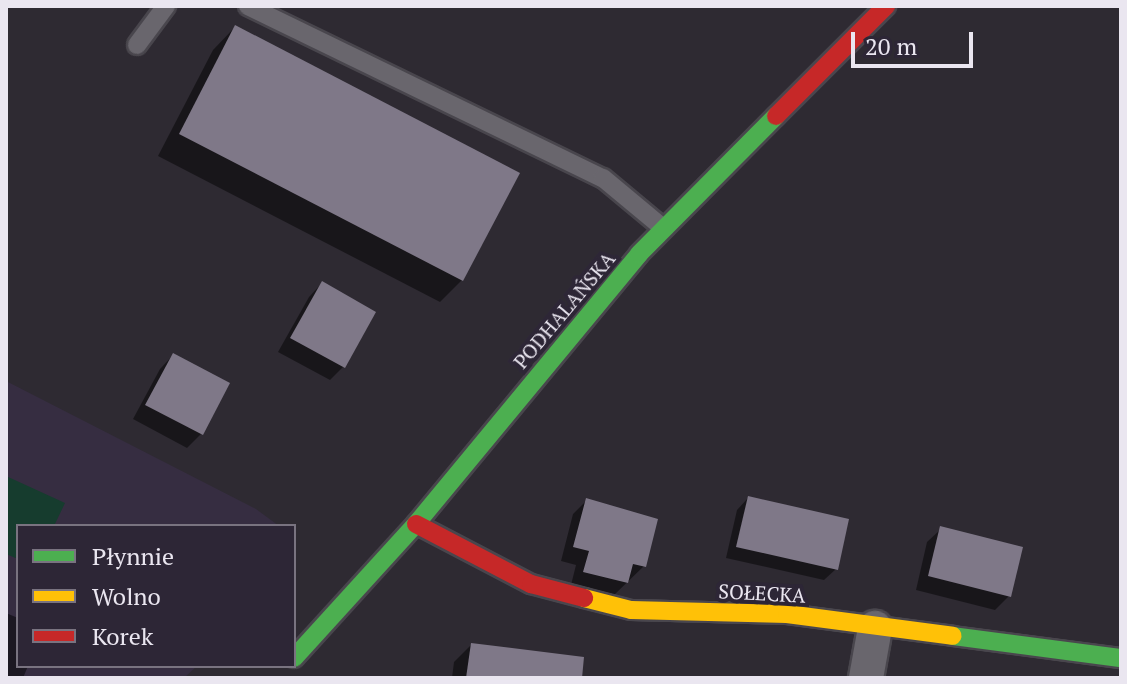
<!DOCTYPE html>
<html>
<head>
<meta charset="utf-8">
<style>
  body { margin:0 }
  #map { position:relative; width:1127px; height:684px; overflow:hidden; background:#2e2a32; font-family:"PT Serif",serif }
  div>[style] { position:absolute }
  .built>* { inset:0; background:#362d41 }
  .green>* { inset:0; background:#163c2e }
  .shadow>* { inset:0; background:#0007 }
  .building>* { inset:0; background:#7f7888 }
  .roads { filter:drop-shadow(2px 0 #49464d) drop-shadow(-2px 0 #49464d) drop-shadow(0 2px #49464d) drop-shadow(0 -2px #49464d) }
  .lane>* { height:18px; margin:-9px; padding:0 9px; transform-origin:9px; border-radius:9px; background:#69666d }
  .street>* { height:34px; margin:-17px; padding:0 17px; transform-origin:17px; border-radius:17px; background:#69666d }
  .fast>* { height:18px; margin:-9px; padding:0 9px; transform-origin:9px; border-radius:9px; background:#4caf50 }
  .slow>* { height:18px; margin:-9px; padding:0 9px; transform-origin:9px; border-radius:9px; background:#ffc107 }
  .jam>* { height:18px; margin:-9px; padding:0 9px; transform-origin:9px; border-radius:9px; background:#c62828 }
  span { translate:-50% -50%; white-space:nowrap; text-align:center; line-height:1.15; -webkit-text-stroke:8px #2d2636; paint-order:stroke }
  .street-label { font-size:20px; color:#eae6f0 }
  .frame { position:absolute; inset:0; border:8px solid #eae6f0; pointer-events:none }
  .legend { position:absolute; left:16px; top:524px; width:280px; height:144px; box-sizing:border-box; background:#2d2636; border:2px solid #797380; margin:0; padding:10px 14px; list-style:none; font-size:24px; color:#eae6f0 }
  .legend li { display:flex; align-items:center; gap:16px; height:40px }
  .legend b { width:40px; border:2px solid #797380 }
  .scale { position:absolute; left:851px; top:32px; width:122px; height:36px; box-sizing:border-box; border:4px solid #eae6f0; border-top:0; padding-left:10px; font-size:24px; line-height:28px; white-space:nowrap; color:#eae6f0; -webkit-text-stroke:6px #2d2636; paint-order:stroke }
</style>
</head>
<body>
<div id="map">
  <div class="built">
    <i style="clip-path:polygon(6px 381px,256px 509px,279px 526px,18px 526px,18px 666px,197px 666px,184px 678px,6px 678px)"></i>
  </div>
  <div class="green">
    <i style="clip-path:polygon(6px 476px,65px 503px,54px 526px,18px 526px,18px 559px,6px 554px)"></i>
  </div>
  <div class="shadow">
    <i style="clip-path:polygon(235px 27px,462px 280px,440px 302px,158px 156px,213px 50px)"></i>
    <i style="clip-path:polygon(322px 283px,343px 367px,330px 380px,278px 352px,309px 297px)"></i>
    <i style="clip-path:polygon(173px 355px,227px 384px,201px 434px,187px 448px,133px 419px,160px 369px)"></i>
    <i style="clip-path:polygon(748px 498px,836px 569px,824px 580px,726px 558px,737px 510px)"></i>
    <i style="clip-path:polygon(586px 501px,644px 566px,613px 596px,571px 585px,576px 565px,561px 561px,573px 514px)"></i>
    <i style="clip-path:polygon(941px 529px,1009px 596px,995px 610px,916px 590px,927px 542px)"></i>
    <i style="clip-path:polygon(6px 613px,18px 618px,18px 666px,28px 666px,23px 678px,6px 678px)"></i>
    <i style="clip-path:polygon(471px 645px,575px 678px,452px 678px,454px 662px)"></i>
  </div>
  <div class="building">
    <i style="clip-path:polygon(235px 25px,520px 173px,463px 281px,179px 134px)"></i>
    <i style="clip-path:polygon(322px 281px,376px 312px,345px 368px,290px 338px)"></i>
    <i style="clip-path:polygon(173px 353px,230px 383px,203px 435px,145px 405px)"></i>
    <i style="clip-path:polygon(748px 496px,849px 519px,838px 570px,736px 547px)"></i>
    <i style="clip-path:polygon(586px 498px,658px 519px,646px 567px,633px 564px,628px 583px,583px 572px,589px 551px,573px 547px)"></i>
    <i style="clip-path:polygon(940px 526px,1023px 547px,1011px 597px,928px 576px)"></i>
    <i style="clip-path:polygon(471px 643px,584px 657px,582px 678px,466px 678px)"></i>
  </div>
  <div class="roads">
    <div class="lane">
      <i style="left:248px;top:6px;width:394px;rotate:25.9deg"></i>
      <i style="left:603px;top:178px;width:78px;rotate:39.8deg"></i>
      <i style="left:137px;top:45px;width:49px;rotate:-53.4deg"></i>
    </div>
    <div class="street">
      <i style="left:866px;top:678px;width:51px;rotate:-79.8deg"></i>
    </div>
    <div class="fast">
      <i style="left:953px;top:636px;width:169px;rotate:7.5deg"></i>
      <i style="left:294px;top:658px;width:181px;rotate:-47.7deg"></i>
      <i style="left:416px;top:524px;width:350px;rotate:-50.4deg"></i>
      <i style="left:639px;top:254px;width:194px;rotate:-45.2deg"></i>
    </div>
    <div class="slow">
      <i style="left:584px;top:598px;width:49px;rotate:14.3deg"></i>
      <i style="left:631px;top:610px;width:156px;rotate:1.5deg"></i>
      <i style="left:787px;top:614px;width:167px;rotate:7.5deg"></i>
    </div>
    <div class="jam">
      <i style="left:776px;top:116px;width:156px;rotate:-45deg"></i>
      <i style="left:416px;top:524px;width:130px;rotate:27.6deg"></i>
      <i style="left:531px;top:584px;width:55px;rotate:14.8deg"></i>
    </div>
  </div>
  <div class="street-label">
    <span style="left:564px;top:310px;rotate:-50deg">PODHALAŃSKA</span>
    <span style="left:762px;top:593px;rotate:3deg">SOŁECKA</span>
  </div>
  <div class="frame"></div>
  <ul class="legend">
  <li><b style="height:10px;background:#4caf50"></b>Płynnie</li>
  <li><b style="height:10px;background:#ffc107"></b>Wolno</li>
  <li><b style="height:10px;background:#c62828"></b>Korek</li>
  </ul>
  <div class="scale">20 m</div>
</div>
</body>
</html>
